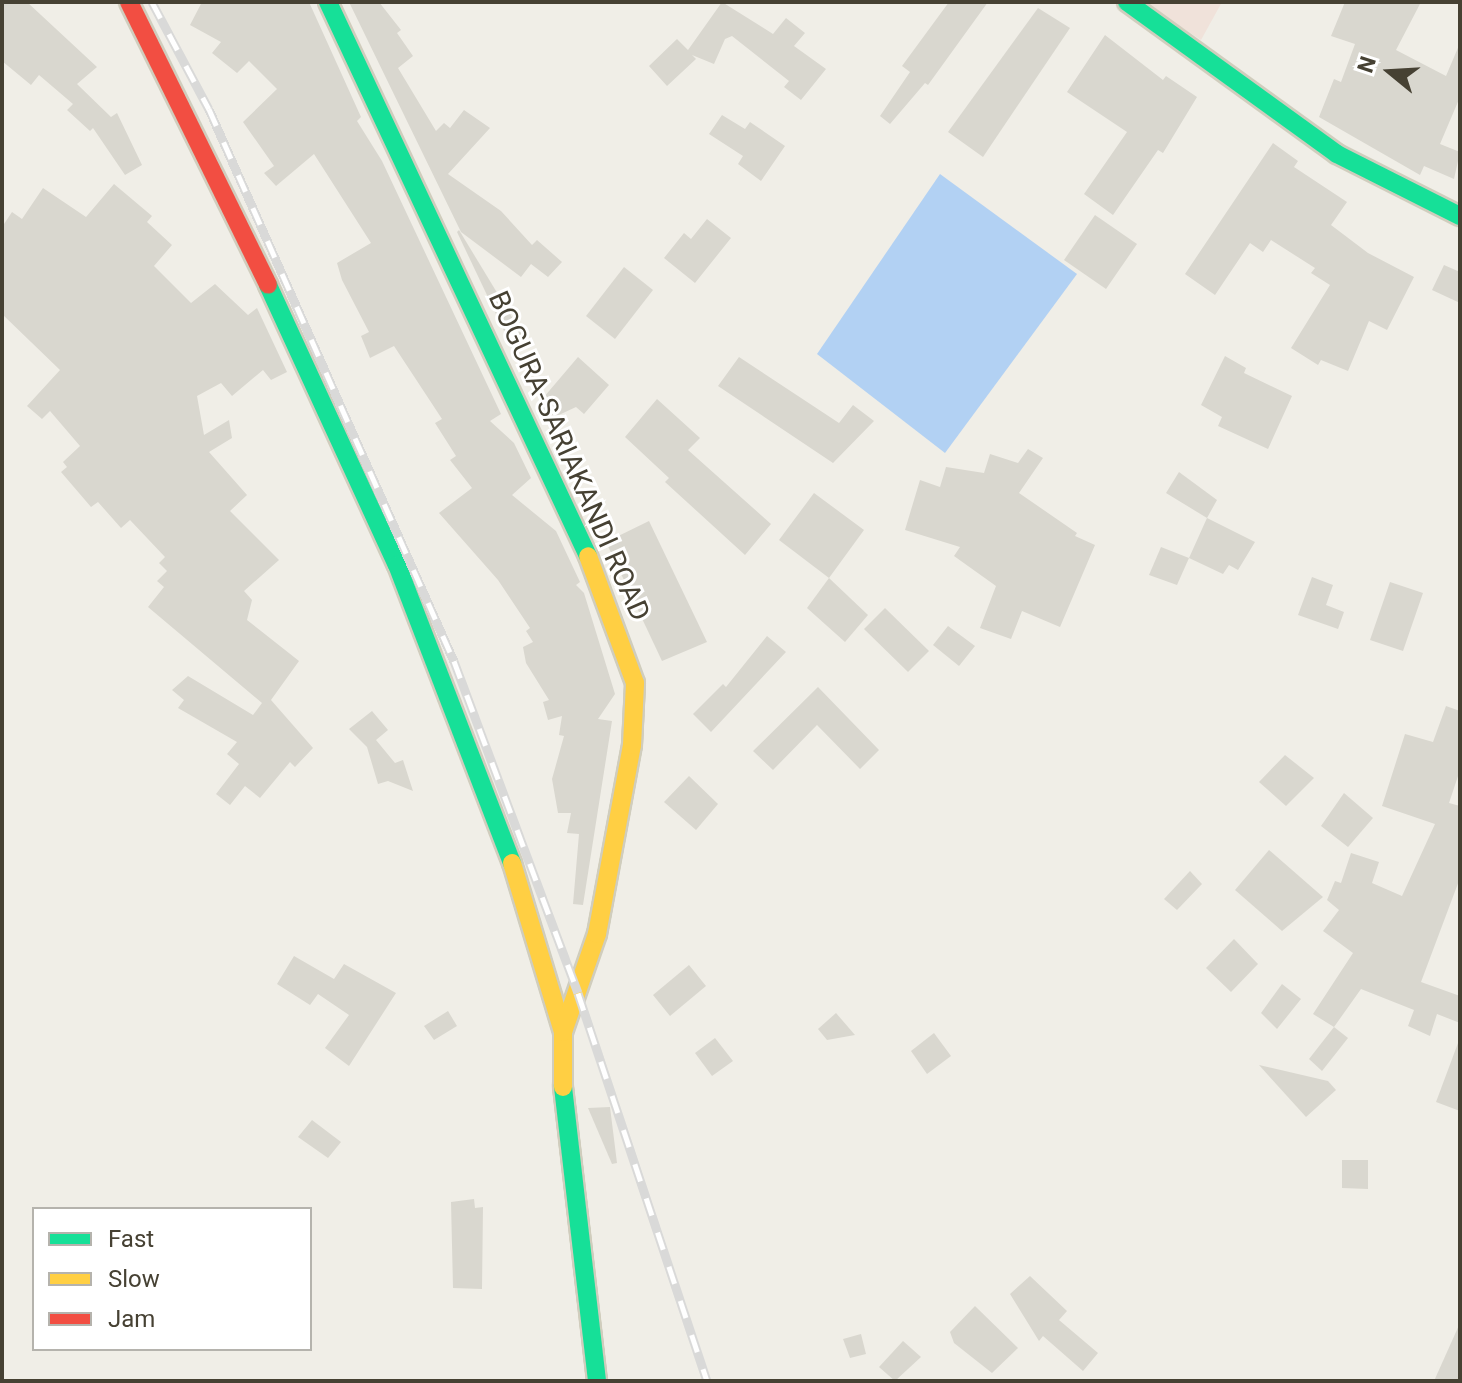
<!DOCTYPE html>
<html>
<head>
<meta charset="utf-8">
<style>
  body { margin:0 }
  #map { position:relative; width:1462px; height:1383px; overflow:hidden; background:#f0eee7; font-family:Roboto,sans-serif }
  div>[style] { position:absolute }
  .medical>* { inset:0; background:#f0e2da }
  .water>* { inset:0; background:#b2d1f3 }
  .building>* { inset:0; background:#d9d7cf }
  .roads { filter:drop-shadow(2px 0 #d0cdbd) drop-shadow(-2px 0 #d0cdbd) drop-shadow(0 2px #d0cdbd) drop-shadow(0 -2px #d0cdbd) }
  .fast>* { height:18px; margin:-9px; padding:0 9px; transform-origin:9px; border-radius:9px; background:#16e098 }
  .slow>* { height:18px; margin:-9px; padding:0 9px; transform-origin:9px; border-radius:9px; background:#ffcf43 }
  .jam>* { height:18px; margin:-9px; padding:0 9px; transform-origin:9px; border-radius:9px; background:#f24e42 }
  .rail>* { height:9px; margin-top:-4.5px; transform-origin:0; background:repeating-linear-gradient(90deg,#fff 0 18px,#d9d9d8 0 36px); box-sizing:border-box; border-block:2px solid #d9d9d8 }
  span { translate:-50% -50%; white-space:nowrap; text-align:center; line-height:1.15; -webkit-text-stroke:6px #fff; paint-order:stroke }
  .street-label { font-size:28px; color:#464133 }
  .frame { position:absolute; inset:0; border:4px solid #464133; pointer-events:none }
  .legend { position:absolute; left:32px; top:1207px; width:280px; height:144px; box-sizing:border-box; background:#fff; border:2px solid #b5b3ad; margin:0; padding:10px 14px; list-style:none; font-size:24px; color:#464133 }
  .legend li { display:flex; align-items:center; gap:16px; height:40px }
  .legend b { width:40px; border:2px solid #b5b3ad }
  .north { position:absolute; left:1350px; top:32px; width:80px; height:80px; -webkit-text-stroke:6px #fff; paint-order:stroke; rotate:288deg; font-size:22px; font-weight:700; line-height:32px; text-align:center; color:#464133 }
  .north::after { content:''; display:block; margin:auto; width:28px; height:36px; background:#464133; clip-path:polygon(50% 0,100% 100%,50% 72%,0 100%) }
</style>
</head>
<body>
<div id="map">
  <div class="medical">
    <i style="clip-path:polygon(1143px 2px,1222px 2px,1201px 40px)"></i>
  </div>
  <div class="water">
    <i style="clip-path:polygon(940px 174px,1077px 274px,945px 453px,817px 354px)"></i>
  </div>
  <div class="building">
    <i style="clip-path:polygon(2px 2px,27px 2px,97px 67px,77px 84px,111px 117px,117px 113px,142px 165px,125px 175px,93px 128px,90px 131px,67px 110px,73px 104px,39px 75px,31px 85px,2px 61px)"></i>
    <i style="clip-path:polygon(202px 2px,309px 2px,361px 117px,357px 121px,382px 161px,501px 414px,490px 421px,514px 443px,531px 478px,512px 495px,556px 531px,580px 582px,576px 585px,584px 593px,615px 694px,598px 719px,612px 721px,583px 905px,573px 904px,579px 834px,567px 833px,571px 813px,558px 813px,552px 779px,564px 736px,559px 735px,562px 716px,548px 720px,543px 702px,549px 700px,526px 663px,523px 647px,533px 642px,526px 631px,530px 628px,498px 580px,439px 513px,472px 488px,450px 460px,456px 456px,435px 423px,442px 419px,394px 346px,370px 358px,361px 336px,369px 332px,342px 280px,337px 263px,371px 243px,314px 154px,276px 186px,264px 173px,274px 166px,243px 122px,277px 89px,249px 61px,237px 73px,212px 53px,221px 42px,190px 25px)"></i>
    <i style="clip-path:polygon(349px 2px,379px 2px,401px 30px,397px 33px,413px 56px,398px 68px,436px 131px,444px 123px,450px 128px,464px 110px,490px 128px,448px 174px,501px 211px,532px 245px,537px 240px,562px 262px,548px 277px,531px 264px,521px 277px,461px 232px)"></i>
    <i style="clip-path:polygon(722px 2px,773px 34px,786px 18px,805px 33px,794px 46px,826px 69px,801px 100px,784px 87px,789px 81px,732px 36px,725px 39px,714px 64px,692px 55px,696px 59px,667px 86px,649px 66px,677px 39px,688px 50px)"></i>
    <i style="clip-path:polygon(949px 2px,988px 2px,928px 85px,925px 83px,890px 124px,880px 116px,910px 72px,902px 66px)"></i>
    <i style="clip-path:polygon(1345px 2px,1421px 2px,1396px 50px,1446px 76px,1460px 43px,1460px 97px,1440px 144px,1460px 152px,1454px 179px,1424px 166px,1420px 175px,1319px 117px,1334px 79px,1341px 82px,1355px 44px,1331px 36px)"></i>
    <i style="clip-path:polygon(1038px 8px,1070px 28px,983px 157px,948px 132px)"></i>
    <i style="clip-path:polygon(1105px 35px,1163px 80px,1166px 76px,1197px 97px,1163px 153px,1158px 150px,1113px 215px,1084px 194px,1127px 132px,1067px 92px)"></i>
    <i style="clip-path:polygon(722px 115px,745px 129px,750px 122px,785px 146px,761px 181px,738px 164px,743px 156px,709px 134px)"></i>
    <i style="clip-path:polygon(1273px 143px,1298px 161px,1294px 167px,1347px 202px,1331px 225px,1368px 253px,1414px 277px,1387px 330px,1369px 321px,1348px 371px,1321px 360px,1318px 365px,1291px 348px,1330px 285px,1311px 273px,1315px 268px,1271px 240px,1263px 252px,1250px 243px,1215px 295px,1185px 274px)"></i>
    <i style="clip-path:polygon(114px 184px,152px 216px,147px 222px,172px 245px,154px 266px,191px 303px,215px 284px,248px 315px,257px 308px,287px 372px,271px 380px,263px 370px,232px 396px,221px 383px,197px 396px,204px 435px,229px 420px,232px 438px,209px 452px,247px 495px,230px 511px,279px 560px,244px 591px,252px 600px,247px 620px,299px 661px,271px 700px,313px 748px,295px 767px,290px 762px,260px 798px,245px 786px,230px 805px,216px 794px,239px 764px,227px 754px,237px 742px,178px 708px,184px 700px,172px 690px,188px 676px,253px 715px,262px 703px,148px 607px,164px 587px,157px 581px,167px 571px,159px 563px,165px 557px,130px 520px,121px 528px,98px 502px,91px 507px,61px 472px,67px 467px,63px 462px,80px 446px,50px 411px,42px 419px,27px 406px,60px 370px,2px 314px,2px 227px,12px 212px,22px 219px,43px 188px,86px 217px)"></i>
    <i style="clip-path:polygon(1095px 215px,1137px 244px,1106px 289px,1064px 260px)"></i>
    <i style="clip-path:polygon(707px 219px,731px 238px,695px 283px,664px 258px,684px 233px,691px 239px)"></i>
    <i style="clip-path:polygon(459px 230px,527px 342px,514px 352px,457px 232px)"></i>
    <i style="clip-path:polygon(1444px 265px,1460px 272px,1460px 303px,1432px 290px)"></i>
    <i style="clip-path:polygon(624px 267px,653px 290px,615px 339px,586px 316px)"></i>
    <i style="clip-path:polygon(1225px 356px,1246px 368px,1244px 373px,1292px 396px,1268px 449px,1218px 426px,1222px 417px,1201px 405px)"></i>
    <i style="clip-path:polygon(578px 357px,609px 385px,584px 414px,576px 407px,546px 421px,538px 404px)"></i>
    <i style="clip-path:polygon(739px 357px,839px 423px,853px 405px,874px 421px,833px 463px,718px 386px)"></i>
    <i style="clip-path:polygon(657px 399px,700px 438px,688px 450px,771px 524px,745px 555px,665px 482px,669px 478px,625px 437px)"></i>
    <i style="clip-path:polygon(1028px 449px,1043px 458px,1019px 493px,1077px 533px,1075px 536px,1095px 545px,1060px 627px,1022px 611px,1011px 639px,980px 628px,996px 586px,954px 556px,960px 547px,905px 530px,920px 480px,940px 487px,946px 467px,984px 473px,990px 454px,1018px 463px)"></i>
    <i style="clip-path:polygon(1179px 472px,1217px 500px,1207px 518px,1166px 493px)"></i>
    <i style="clip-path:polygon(814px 493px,864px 530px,829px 578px,779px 540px)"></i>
    <i style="clip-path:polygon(1207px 518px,1255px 542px,1238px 570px,1229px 565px,1223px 574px,1189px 558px)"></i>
    <i style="clip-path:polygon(649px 521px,707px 642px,662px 661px,606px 542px)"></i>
    <i style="clip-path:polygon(1161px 547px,1189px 558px,1177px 585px,1149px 575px)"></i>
    <i style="clip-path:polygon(1312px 577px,1333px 585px,1326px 605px,1344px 612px,1338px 629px,1298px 615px)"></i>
    <i style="clip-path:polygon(829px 578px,868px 615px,845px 642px,807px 608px)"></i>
    <i style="clip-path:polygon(1390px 582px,1423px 593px,1403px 651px,1370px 640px)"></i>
    <i style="clip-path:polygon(885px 608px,929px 651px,908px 672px,864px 629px)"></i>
    <i style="clip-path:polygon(948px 626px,975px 646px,959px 666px,933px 645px)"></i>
    <i style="clip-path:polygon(767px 636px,786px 652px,711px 732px,693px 714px,723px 684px,726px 687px)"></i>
    <i style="clip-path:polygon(818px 687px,879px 750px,860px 769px,817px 725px,773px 770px,753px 751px)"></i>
    <i style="clip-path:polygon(1446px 706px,1460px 711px,1460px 770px,1449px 803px,1460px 806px,1460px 878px,1421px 982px,1460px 996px,1460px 1023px,1437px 1014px,1430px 1036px,1408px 1026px,1414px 1010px,1361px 989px,1334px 1027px,1313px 1014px,1353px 953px,1323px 931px,1339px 910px,1327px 900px,1335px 881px,1341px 883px,1351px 853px,1379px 862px,1372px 883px,1402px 896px,1435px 824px,1382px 806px,1405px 734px,1433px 742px)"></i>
    <i style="clip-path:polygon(372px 711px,388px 730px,376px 740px,395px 763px,403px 760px,413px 791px,388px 781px,378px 784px,367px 747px,349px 729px)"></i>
    <i style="clip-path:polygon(1285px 755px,1314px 778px,1286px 806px,1259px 782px)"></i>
    <i style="clip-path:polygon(689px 776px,718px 804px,696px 830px,664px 802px)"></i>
    <i style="clip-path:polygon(1344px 793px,1373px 818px,1348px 847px,1321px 826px)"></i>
    <i style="clip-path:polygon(1269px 850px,1323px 897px,1282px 931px,1235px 890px)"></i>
    <i style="clip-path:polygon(1190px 871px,1202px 884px,1177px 910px,1164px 899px)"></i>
    <i style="clip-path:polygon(1234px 939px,1258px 964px,1231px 992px,1206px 968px)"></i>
    <i style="clip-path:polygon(294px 956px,334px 979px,344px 964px,396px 993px,349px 1066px,325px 1048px,349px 1015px,318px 994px,310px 1005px,277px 984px)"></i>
    <i style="clip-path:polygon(689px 965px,706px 986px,670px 1016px,653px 995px)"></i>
    <i style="clip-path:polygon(1282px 984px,1301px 999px,1277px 1029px,1261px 1013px)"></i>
    <i style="clip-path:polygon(448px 1011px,457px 1026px,434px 1040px,424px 1026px)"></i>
    <i style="clip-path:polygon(836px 1013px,855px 1035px,827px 1040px,818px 1029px)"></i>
    <i style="clip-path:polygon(1334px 1027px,1348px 1038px,1322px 1071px,1309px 1059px)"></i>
    <i style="clip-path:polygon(934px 1033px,951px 1056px,927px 1074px,911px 1051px)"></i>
    <i style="clip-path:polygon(715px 1038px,733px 1061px,712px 1076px,695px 1053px)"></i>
    <i style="clip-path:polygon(1458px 1043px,1460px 1044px,1460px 1111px,1436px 1102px)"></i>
    <i style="clip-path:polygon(1259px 1065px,1328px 1081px,1336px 1090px,1306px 1117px)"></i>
    <i style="clip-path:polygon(610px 1107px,617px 1163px,612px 1164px,588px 1108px)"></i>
    <i style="clip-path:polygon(312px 1120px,341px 1142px,328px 1158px,298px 1137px)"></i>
    <i style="clip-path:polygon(1342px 1160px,1368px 1160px,1368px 1189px,1342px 1188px)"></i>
    <i style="clip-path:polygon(474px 1199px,475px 1208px,483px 1207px,482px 1289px,453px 1288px,451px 1202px)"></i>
    <i style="clip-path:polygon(1030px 1276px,1067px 1311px,1059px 1320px,1098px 1353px,1083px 1371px,1043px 1336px,1039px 1341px,1010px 1294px)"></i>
    <i style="clip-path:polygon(975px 1306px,1018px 1348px,992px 1373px,954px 1343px,950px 1332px)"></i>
    <i style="clip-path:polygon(1460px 1323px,1460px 1381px,1434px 1381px)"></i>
    <i style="clip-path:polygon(861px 1334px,866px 1354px,850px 1358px,843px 1339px)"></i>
    <i style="clip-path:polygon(903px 1341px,921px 1357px,895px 1381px,879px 1367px)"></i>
  </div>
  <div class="roads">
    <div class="fast">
      <i style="left:328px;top:2px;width:612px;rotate:64.86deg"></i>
      <i style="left:1127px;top:2px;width:259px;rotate:35.9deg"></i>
      <i style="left:1337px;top:154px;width:138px;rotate:26.8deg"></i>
      <i style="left:268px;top:285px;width:308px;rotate:65.3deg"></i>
      <i style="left:397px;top:565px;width:319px;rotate:68.9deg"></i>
      <i style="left:563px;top:1087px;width:296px;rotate:83.4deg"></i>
    </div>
    <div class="slow">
      <i style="left:512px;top:863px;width:177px;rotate:73.2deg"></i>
      <i style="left:563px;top:1087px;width:55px;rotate:-90deg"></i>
      <i style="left:563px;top:1032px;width:104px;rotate:-70.9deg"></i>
      <i style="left:597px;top:934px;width:192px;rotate:-79.5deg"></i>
      <i style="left:632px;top:745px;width:62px;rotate:-87.2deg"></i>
      <i style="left:635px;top:683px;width:135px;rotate:-110.3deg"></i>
    </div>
    <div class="jam">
      <i style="left:129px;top:2px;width:315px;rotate:63.8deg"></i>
    </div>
  </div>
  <div class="rail">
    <i style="left:152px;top:2px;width:121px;rotate:62deg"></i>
    <i style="left:209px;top:109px;width:604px;rotate:66.07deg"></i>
    <i style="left:454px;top:661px;width:354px;rotate:69.5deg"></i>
    <i style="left:578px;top:993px;width:409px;rotate:71.6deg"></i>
  </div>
  <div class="street-label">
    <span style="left:569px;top:456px;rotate:66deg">BOGURA-SARIAKANDI ROAD</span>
  </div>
  <div class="frame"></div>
  <ul class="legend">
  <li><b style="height:10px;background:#16e098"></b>Fast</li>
  <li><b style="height:10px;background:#ffcf43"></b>Slow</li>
  <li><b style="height:10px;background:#f24e42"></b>Jam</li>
  </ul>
  <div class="north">N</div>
</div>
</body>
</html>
